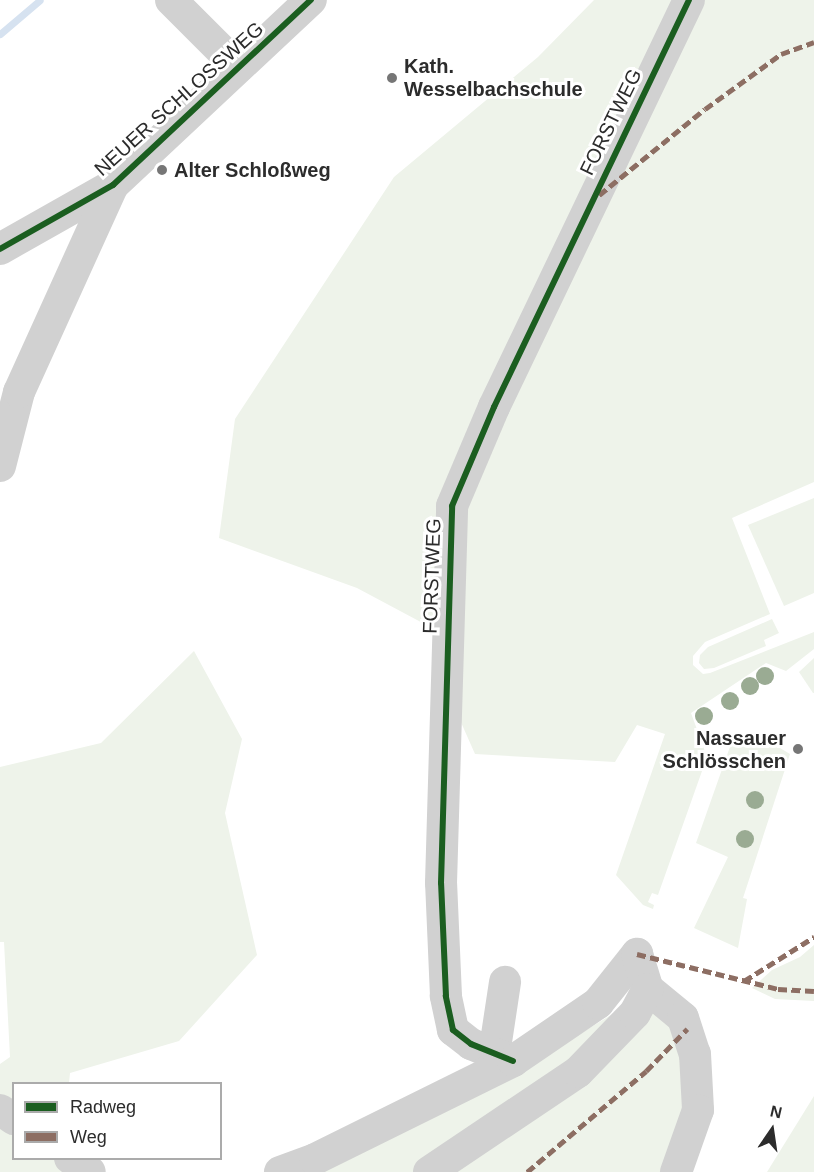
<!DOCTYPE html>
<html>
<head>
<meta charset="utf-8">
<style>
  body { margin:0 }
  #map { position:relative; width:814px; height:1172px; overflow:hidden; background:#fff; font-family:Helvetica,sans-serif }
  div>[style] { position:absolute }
  .green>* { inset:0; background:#eef3ea }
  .stream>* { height:7px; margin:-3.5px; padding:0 3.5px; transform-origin:3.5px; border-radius:3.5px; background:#d6e2f0 }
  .minor>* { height:32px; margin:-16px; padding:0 16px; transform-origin:16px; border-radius:16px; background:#d1d1d1 }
  .quiet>* { height:4.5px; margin-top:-2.25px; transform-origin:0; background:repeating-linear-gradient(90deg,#8d6e63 0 9px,transparent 0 13.5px) }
  .cycleway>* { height:6px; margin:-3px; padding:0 3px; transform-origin:3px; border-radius:3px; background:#1b5e20 }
  .trees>* { width:18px; height:18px; margin:-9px; border-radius:50%; background:#9aab93 }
  .dots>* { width:16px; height:16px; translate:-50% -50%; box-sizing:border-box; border:3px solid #fff; border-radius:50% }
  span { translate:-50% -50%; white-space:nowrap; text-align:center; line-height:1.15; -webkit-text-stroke:6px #fff; paint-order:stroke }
  .poi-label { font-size:20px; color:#2c2c2c; font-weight:700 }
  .left { translate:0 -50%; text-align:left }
  .right { translate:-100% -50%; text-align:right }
  .street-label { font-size:20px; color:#2c2c2c }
  .legend { position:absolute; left:12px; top:1082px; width:210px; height:78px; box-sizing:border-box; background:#fff; border:2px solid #ababab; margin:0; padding:8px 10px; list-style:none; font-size:18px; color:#2c2c2c }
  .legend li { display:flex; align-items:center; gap:12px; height:30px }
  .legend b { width:30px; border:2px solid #ababab }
  .north { position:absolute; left:742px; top:1100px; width:60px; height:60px; -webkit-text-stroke:4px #fff; paint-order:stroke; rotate:13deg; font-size:16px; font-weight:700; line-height:24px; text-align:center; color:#2c2c2c }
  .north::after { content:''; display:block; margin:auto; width:21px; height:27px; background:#2c2c2c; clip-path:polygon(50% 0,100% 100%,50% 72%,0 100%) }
</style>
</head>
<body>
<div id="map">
  <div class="green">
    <i style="clip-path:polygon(594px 0,814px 0,814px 482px,732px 518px,770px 614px,705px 642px,693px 656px,693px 665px,703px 674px,710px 673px,814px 632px,814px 649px,786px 671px,766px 663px,691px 713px,707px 757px,658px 895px,652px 893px,648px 902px,654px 905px,653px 909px,643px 905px,616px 875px,665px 734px,637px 725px,615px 762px,475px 754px,452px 702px,432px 628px,357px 588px,219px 538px,235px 419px,394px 177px,538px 57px)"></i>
    <i style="clip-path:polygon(814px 498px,814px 593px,784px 606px,748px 525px)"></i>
    <i style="clip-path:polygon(772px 619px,779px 633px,764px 640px,766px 646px,714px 668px,704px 669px,699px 663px,700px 655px,708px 647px)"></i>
    <i style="clip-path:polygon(194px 651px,242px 739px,225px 813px,257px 955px,179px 1041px,70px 1073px,69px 1083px,14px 1084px,14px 1158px,70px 1159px,90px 1172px,0 1172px,0 1064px,10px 1057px,4px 942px,0 942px,0 767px,101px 743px)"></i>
    <i style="clip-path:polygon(814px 658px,814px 693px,813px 693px,799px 672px)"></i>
    <i style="clip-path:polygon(749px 733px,777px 739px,775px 745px,790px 754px,743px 898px,747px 899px,738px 948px,694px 928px,728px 857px,696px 843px,732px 741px)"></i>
    <i style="clip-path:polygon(814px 945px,814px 1001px,775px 999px,752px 988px,772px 970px,800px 957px)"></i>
    <i style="clip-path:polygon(629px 1004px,673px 1008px,695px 1087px,668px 1172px,280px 1172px,489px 1089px)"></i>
    <i style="clip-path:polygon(814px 1096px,814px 1172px,767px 1172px)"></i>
  </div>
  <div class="stream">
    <i style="left:0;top:34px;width:52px;rotate:-40.4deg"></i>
  </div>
  <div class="minor">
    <i style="left:171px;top:0;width:95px;rotate:45deg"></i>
    <i style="left:0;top:249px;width:130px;rotate:-29.5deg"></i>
    <i style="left:113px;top:185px;width:271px;rotate:-43.1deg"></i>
    <i style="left:0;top:466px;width:76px;rotate:-75.6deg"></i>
    <i style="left:19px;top:392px;width:227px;rotate:-65.6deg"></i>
    <i style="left:648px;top:989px;width:45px;rotate:39.6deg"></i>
    <i style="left:683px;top:1018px;width:38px;rotate:72deg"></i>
    <i style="left:695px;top:1054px;width:56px;rotate:86.9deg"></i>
    <i style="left:698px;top:1110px;width:66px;rotate:109.5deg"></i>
    <i style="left:494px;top:1055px;width:74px;rotate:-81.4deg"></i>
    <i style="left:513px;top:1061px;width:45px;rotate:-158deg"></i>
    <i style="left:471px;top:1044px;width:23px;rotate:-142deg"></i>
    <i style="left:453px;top:1030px;width:35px;rotate:-102deg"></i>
    <i style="left:446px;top:996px;width:113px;rotate:-92.5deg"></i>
    <i style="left:441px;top:883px;width:377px;rotate:-88.3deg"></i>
    <i style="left:452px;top:506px;width:108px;rotate:-67deg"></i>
    <i style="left:494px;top:407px;width:451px;rotate:-64.4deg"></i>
    <i style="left:0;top:1110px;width:17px;rotate:33deg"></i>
    <i style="left:70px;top:1158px;width:24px;rotate:35deg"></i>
    <i style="left:280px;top:1172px;width:37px;rotate:-20deg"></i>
    <i style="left:315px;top:1159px;width:221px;rotate:-26.3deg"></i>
    <i style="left:513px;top:1061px;width:103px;rotate:-34.3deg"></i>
    <i style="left:598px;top:1003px;width:63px;rotate:-51.5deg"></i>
    <i style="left:637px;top:954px;width:37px;rotate:73deg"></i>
    <i style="left:429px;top:1172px;width:179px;rotate:-33.9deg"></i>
    <i style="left:578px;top:1072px;width:82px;rotate:-46deg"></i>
    <i style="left:635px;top:1013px;width:27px;rotate:-62deg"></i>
  </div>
  <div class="quiet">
    <i style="left:599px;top:195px;width:136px;rotate:-39.1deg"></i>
    <i style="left:705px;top:109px;width:94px;rotate:-35.9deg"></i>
    <i style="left:781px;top:54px;width:35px;rotate:-20deg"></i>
    <i style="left:637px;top:954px;width:145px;rotate:13.9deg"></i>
    <i style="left:778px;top:989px;width:36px;rotate:3deg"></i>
    <i style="left:744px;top:981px;width:83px;rotate:-32.2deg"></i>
    <i style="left:527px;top:1172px;width:156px;rotate:-40.3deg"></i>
    <i style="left:646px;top:1071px;width:59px;rotate:-45.7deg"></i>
  </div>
  <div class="cycleway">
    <i style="left:0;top:249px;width:130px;rotate:-29.5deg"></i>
    <i style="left:113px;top:185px;width:271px;rotate:-43.1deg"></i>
    <i style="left:513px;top:1061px;width:45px;rotate:-158deg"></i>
    <i style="left:471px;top:1044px;width:23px;rotate:-142deg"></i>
    <i style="left:453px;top:1030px;width:35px;rotate:-102deg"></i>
    <i style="left:446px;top:996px;width:113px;rotate:-92.5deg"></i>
    <i style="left:441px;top:883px;width:377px;rotate:-88.3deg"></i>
    <i style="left:452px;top:506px;width:108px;rotate:-67deg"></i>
    <i style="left:494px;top:407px;width:451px;rotate:-64.4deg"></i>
  </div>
  <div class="trees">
    <i style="left:765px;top:676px"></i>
    <i style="left:750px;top:686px"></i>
    <i style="left:730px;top:701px"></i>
    <i style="left:704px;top:716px"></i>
    <i style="left:755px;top:800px"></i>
    <i style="left:745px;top:839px"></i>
  </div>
  <div class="dots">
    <i style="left:392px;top:78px;background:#767676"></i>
    <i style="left:162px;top:170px;background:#767676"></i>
    <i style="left:798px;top:749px;background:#767676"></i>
  </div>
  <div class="poi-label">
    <span class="left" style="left:404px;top:78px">Kath.<br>Wesselbachschule</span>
    <span class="left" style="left:174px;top:170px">Alter Schloßweg</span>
    <span class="right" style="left:786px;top:750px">Nassauer<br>Schlösschen</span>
  </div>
  <div class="street-label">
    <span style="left:179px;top:99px;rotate:-42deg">NEUER SCHLOSSWEG</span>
    <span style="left:611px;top:122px;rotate:-64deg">FORSTWEG</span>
    <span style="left:432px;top:576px;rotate:-88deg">FORSTWEG</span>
  </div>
  <ul class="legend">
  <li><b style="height:8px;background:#1b5e20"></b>Radweg</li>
  <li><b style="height:8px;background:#8d6e63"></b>Weg</li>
  </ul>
  <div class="north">N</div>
</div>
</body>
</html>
